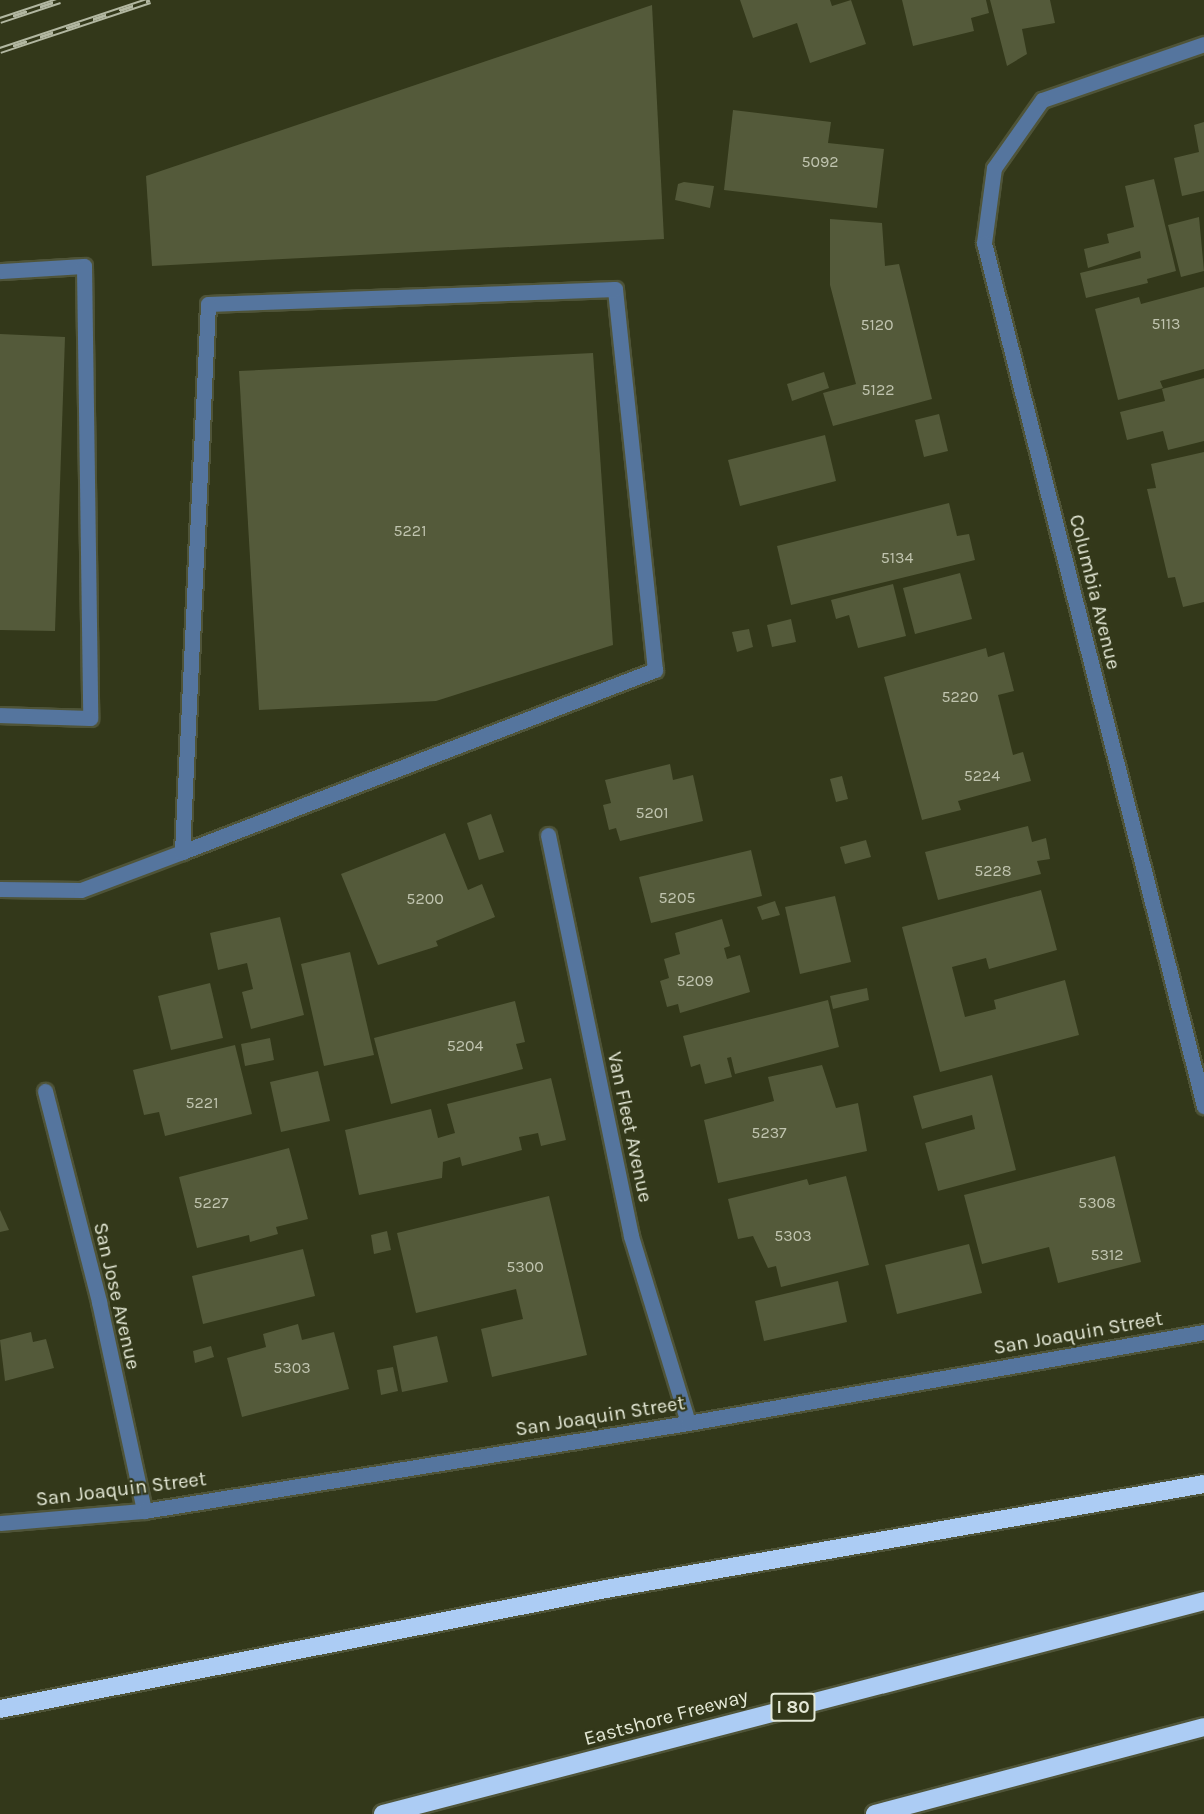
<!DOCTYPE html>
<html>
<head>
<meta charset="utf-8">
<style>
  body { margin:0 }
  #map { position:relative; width:1204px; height:1814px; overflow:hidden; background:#33381a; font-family:Karla,sans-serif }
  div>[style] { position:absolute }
  .building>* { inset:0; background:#545a3a }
  .roads { filter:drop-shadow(2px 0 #4f5438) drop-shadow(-2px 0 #4f5438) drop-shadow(0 2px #4f5438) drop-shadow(0 -2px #4f5438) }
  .minor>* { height:15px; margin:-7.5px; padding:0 7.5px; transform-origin:7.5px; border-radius:7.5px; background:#55759e }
  .highway>* { height:18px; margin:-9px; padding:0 9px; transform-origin:9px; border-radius:9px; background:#acccf4 }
  .rail>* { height:7px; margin-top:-3.5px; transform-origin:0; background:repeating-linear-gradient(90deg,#33381a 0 14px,#b2b7a1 0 28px); box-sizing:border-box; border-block:2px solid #b2b7a1 }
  span { translate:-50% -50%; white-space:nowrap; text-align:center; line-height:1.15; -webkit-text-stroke:4.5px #33381a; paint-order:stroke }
  .number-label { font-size:16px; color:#c0c4af }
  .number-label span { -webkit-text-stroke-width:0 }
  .shield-label span { padding:2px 4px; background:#33381a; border:2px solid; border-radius:4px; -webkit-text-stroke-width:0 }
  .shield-label { font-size:18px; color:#e4e8d6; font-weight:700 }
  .street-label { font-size:20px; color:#e4e8d6 }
</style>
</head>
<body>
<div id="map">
  <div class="building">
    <i style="clip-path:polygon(740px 0,830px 0,832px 6px,851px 0,866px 44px,810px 63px,797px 23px,753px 38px)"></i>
    <i style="clip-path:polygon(902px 0,986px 0,989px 13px,971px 18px,974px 31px,913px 46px)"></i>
    <i style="clip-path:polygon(990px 0,1050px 0,1055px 23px,1022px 29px,1027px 54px,1007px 66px)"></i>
    <i style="clip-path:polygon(652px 5px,664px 239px,152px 266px,146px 176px)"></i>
    <i style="clip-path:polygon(733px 110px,831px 122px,828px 143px,884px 149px,877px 208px,724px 190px)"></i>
    <i style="clip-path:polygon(1204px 122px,1204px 191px,1182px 196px,1174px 158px,1199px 152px,1194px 125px)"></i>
    <i style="clip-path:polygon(1154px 179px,1176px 271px,1147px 279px,1148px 283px,1086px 298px,1080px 273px,1141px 258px,1140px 251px,1088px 268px,1084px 249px,1109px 243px,1107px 234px,1134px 227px,1125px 186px)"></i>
    <i style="clip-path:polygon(684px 182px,714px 186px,710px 208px,675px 200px,678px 184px)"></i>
    <i style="clip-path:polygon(1199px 217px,1204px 271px,1181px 277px,1168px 225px)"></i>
    <i style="clip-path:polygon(830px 219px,882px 223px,885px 266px,899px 264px,932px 399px,833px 426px,823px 393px,856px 384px,830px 285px)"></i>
    <i style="clip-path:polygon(1204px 287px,1204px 369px,1160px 381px,1163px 388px,1118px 400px,1095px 309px,1139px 297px,1141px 304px)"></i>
    <i style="clip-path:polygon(0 334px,65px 337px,55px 631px,0 630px)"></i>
    <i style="clip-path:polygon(593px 353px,613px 645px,436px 701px,259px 710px,239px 371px)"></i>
    <i style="clip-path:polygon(824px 372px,829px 388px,792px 401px,787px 384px)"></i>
    <i style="clip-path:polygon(1204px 378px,1204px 441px,1168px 450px,1163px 431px,1127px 440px,1120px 412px,1165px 401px,1162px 389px)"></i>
    <i style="clip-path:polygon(939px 414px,948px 451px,924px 457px,915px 420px)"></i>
    <i style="clip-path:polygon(825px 435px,836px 481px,740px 506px,728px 460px)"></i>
    <i style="clip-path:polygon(1204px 452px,1204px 602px,1183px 607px,1175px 577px,1168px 578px,1147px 489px,1156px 488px,1151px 464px)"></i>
    <i style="clip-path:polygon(949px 503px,957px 536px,969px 534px,975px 560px,791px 605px,777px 546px)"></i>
    <i style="clip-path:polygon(960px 573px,972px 619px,915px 634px,903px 588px)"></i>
    <i style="clip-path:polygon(893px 584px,906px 636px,858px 648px,849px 615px,836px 619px,831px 600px)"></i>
    <i style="clip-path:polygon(791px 619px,796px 642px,772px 647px,767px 625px)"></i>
    <i style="clip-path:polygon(749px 629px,753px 647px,737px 652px,732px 632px)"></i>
    <i style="clip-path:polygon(986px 648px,988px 657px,1004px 652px,1014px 691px,998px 695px,1013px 755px,1023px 752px,1031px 781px,958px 801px,961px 810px,922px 820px,884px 677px)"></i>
    <i style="clip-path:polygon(670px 764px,673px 780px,693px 775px,703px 821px,620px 841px,616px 828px,609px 830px,603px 805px,611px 803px,605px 780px)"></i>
    <i style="clip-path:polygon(842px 776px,848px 799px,836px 802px,830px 779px)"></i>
    <i style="clip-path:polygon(491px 814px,504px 852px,479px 860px,467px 823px)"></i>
    <i style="clip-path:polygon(1028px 826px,1032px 842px,1046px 838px,1050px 859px,1037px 861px,1041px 874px,938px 900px,925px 852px)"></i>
    <i style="clip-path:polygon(445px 833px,468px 890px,482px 884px,495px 917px,436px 941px,438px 946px,378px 965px,341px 874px)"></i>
    <i style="clip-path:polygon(866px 840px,871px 857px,845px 864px,840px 847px)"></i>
    <i style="clip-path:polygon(751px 850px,762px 896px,651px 923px,639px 877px)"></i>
    <i style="clip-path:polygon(1041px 890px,1057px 950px,989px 969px,986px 958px,952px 967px,965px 1017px,996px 1009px,994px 1000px,1065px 980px,1079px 1035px,940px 1072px,902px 927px)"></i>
    <i style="clip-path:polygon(835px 896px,851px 962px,800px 974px,785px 907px)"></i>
    <i style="clip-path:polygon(775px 901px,780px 915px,762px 920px,757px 907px)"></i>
    <i style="clip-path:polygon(280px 917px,304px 1015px,251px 1029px,242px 992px,253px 989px,247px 963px,218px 970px,210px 933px)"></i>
    <i style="clip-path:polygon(722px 919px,730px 946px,724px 948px,727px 959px,740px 955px,750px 992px,680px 1013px,678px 1004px,667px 1007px,660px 981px,669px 978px,664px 959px,680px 954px,675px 933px)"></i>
    <i style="clip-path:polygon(350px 952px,374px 1055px,324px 1066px,301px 964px)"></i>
    <i style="clip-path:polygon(210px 983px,223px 1038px,171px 1050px,158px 996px)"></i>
    <i style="clip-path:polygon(867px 988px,869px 1000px,833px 1009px,830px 996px)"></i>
    <i style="clip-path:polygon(828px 1000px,839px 1047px,735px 1074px,731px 1057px,727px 1058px,732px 1077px,705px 1084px,700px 1064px,691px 1067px,683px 1036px)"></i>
    <i style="clip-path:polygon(515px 1001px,525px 1042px,516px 1044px,523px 1069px,391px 1104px,374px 1038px)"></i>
    <i style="clip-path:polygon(270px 1038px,274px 1060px,245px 1066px,241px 1044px)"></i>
    <i style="clip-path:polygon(235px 1045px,252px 1114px,165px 1136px,159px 1112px,144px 1115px,133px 1070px)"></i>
    <i style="clip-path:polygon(822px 1065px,836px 1108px,858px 1103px,867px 1151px,718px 1183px,704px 1120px,774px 1101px,768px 1077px)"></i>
    <i style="clip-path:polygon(318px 1071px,330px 1121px,281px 1132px,270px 1082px)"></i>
    <i style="clip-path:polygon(992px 1075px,1016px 1170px,938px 1191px,925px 1143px,975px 1129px,972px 1115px,922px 1129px,913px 1096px)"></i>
    <i style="clip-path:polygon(551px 1078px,566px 1140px,541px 1146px,538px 1133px,519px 1137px,522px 1150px,462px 1166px,460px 1157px,443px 1162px,442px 1178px,359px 1195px,345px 1130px,431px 1109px,438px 1138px,455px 1133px,447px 1104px)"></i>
    <i style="clip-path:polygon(289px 1148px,308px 1219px,276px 1227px,278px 1234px,250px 1242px,249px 1235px,197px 1248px,179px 1177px)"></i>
    <i style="clip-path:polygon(1115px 1156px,1141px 1262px,1058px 1283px,1049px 1247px,982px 1264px,964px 1195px)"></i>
    <i style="clip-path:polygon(846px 1176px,869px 1265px,781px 1287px,776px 1266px,768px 1268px,753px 1236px,738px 1239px,728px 1199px,807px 1179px,809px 1185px)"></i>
    <i style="clip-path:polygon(549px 1196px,587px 1355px,492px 1377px,481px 1329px,523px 1319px,516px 1289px,416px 1313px,397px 1233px)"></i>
    <i style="clip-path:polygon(0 1210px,9px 1230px,0 1232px)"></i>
    <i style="clip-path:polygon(387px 1231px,391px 1250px,374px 1254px,371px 1235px)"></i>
    <i style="clip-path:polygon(969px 1244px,982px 1293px,897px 1314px,885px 1265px)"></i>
    <i style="clip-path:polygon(303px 1249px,315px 1296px,203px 1324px,192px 1276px)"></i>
    <i style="clip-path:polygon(838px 1281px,847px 1322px,764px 1341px,755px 1301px)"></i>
    <i style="clip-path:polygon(298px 1324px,302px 1340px,334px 1332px,349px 1389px,242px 1417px,227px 1358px,266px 1347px,263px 1334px)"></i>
    <i style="clip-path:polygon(31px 1332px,33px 1342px,46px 1339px,54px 1368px,5px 1381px,0 1340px)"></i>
    <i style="clip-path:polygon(437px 1336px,448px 1382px,402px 1392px,393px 1346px)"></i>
    <i style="clip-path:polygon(211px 1346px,214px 1357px,195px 1363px,193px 1351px)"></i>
    <i style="clip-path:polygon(393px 1367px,398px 1391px,381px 1395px,377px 1370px)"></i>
  </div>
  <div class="roads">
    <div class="minor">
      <i style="left:1204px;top:44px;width:171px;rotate:160.9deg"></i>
      <i style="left:1042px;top:100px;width:83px;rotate:125.2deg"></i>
      <i style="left:994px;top:168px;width:76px;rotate:97.6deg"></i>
      <i style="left:984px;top:243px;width:891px;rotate:75.7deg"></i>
      <i style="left:0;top:271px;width:84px;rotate:-3.4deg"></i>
      <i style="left:84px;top:266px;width:452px;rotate:89.2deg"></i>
      <i style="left:90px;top:718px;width:90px;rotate:-178.1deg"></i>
      <i style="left:548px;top:835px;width:409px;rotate:78.3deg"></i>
      <i style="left:631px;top:1236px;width:195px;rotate:73deg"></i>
      <i style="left:0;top:889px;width:81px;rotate:0.7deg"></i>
      <i style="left:81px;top:890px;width:108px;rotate:-20.6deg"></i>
      <i style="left:182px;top:852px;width:507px;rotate:-21.05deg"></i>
      <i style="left:655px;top:670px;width:383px;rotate:-96deg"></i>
      <i style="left:615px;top:289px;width:407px;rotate:177.9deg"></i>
      <i style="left:208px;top:304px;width:549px;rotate:92.72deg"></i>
      <i style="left:45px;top:1091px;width:218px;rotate:75.6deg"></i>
      <i style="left:99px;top:1302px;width:214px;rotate:77.8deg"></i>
      <i style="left:0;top:1523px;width:144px;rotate:-4.8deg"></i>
      <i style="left:144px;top:1511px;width:551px;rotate:-9.19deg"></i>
      <i style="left:688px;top:1423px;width:524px;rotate:-10deg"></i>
    </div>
    <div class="highway">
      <i style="left:0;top:1709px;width:618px;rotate:-11.2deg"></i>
      <i style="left:606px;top:1589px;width:607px;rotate:-9.96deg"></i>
      <i style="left:383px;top:1814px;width:848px;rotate:-14.54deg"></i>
      <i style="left:875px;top:1814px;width:340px;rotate:-14.8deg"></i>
    </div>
  </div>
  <div class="rail">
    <i style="left:0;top:20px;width:63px;rotate:-18.4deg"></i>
    <i style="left:0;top:50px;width:158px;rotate:-18.4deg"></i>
  </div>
  <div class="number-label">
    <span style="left:820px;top:162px">5092</span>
    <span style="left:1166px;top:324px">5113</span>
    <span style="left:877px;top:325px">5120</span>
    <span style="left:878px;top:390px">5122</span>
    <span style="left:410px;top:531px">5221</span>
    <span style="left:897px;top:558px">5134</span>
    <span style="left:960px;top:697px">5220</span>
    <span style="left:982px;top:776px">5224</span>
    <span style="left:652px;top:813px">5201</span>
    <span style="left:993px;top:871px">5228</span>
    <span style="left:677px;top:898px">5205</span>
    <span style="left:425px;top:899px">5200</span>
    <span style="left:695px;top:981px">5209</span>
    <span style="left:465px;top:1046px">5204</span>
    <span style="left:202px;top:1103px">5221</span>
    <span style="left:769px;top:1133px">5237</span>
    <span style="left:211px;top:1203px">5227</span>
    <span style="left:1097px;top:1203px">5308</span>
    <span style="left:793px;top:1236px">5303</span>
    <span style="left:1107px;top:1255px">5312</span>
    <span style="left:525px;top:1267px">5300</span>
    <span style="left:292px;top:1368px">5303</span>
  </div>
  <div class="shield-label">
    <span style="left:793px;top:1707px">I 80</span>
  </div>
  <div class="street-label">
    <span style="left:1095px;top:592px;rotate:76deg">Columbia Avenue</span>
    <span style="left:630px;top:1127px;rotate:78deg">Van Fleet Avenue</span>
    <span style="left:117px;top:1296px;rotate:77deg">San Jose Avenue</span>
    <span style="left:1078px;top:1333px;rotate:-10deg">San Joaquin Street</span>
    <span style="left:600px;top:1416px;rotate:-9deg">San Joaquin Street</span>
    <span style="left:121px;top:1489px;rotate:-7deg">San Joaquin Street</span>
    <span style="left:666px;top:1717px;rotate:-15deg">Eastshore Freeway</span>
  </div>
</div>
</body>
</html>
